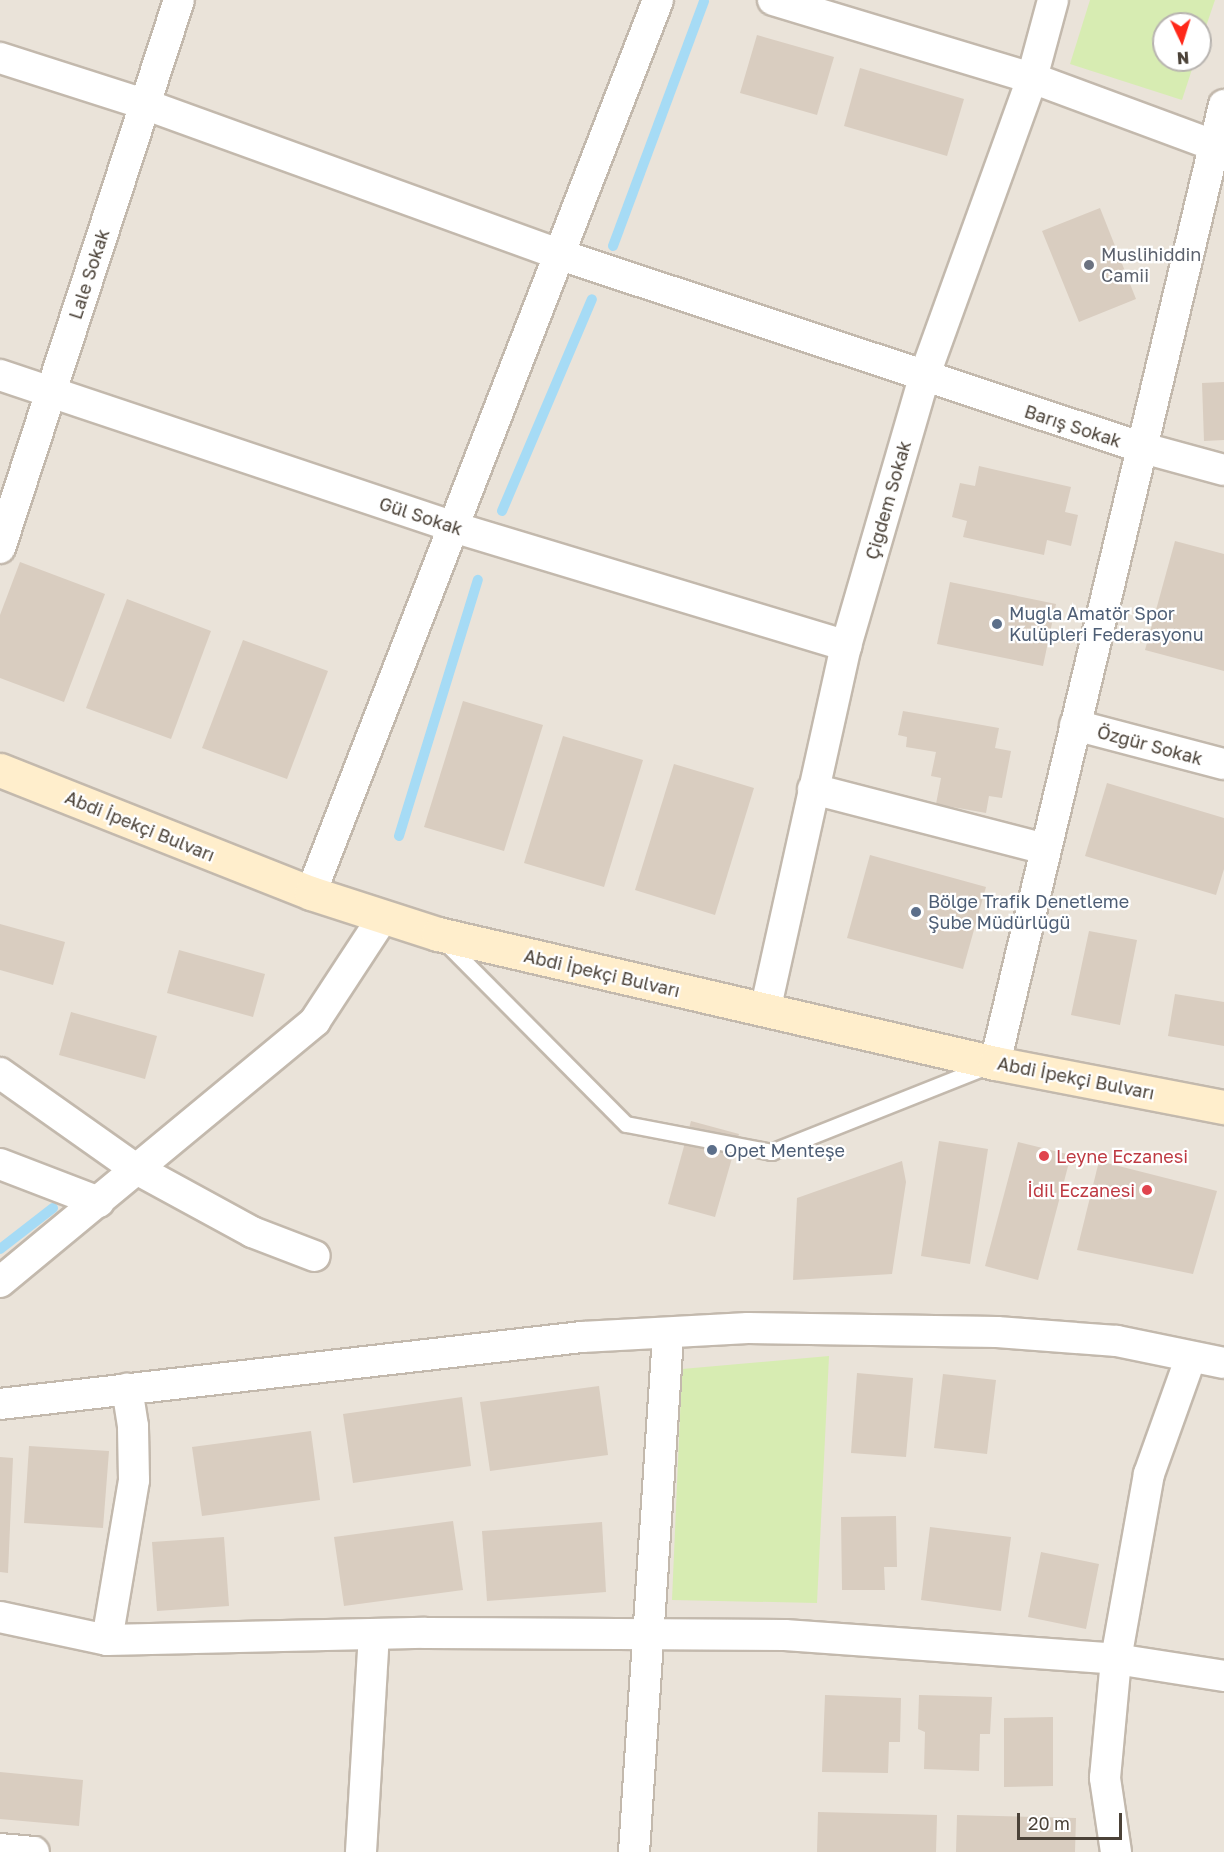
<!DOCTYPE html>
<html>
<head>
<meta charset="utf-8">
<style>
  body { margin:0 }
  #map { position:relative; width:1224px; height:1852px; overflow:hidden; background:#f6f2eb; font-family:"Golos Text",sans-serif }
  div>[style] { position:absolute }
  .residential>* { inset:0; background:#eae3d9 }
  .green>* { inset:0; background:#d7ecb2 }
  .stream>* { height:10px; margin:-5px; padding:0 5px; transform-origin:5px; border-radius:5px; background:#a6dbf5 }
  .building>* { inset:0; background:#d9cdc0 }
  .roads { filter:drop-shadow(2px 0 #c3b9ad) drop-shadow(-2px 0 #c3b9ad) drop-shadow(0 2px #c3b9ad) drop-shadow(0 -2px #c3b9ad) }
  .lane>* { height:15px; margin:-7.5px; padding:0 7.5px; transform-origin:7.5px; border-radius:7.5px; background:#fff }
  .street>* { height:30px; margin:-15px; padding:0 15px; transform-origin:15px; border-radius:15px; background:#fff }
  .secondary>* { height:33px; margin:-16.5px; padding:0 16.5px; transform-origin:16.5px; border-radius:16.5px; background:#fec }
  .dots>* { width:16px; height:16px; translate:-50% -50%; box-sizing:border-box; border:3px solid #fff; border-radius:50% }
  span { translate:-50% -50%; white-space:nowrap; text-align:center; line-height:1.15; -webkit-text-stroke:4.5px #fff; paint-order:stroke }
  .worship-label { font-size:18px; color:#5b616d }
  .left { translate:0 -50%; text-align:left }
  .street-label { font-size:18px; color:#4b4238 }
  .service-label { font-size:18px; color:#4e5e75 }
  .health-label { font-size:18px; color:#be3a42 }
  .right { translate:-100% -50%; text-align:right }
  .north { position:absolute; left:1152px; top:12px; width:60px; height:60px; box-sizing:border-box; background:#fff; border:2px solid #b7b3af; border-radius:50%; rotate:176deg; font-size:16px; font-weight:700; line-height:24px; text-align:center; color:#4b4238 }
  .north::after { content:''; display:block; margin:auto; width:21px; height:27px; background:#ff2819; clip-path:polygon(50% 0,100% 100%,50% 72%,0 100%) }
  .scale { position:absolute; left:1017px; top:1813px; width:105px; height:27px; box-sizing:border-box; border:3px solid #4b4238; border-top:0; padding-left:8px; font-size:18px; line-height:21px; white-space:nowrap; color:#4b4238; -webkit-text-stroke:4px #fff; paint-order:stroke }
</style>
</head>
<body>
<div id="map">
  <div class="residential">
    <i style="clip-path:polygon(evenodd,0 0,1224px 0,1224px 1852px,0 1852px,0 0,1164px 24px,1200px 24px,1200px 60px,1164px 60px,1164px 24px)"></i>
  </div>
  <div class="green">
    <i style="clip-path:polygon(1090px 0,1215px 0,1200px 44px,1200px 24px,1164px 24px,1164px 60px,1195px 60px,1182px 100px,1070px 64px)"></i>
    <i style="clip-path:polygon(829px 1356px,817px 1603px,672px 1600px,682px 1369px)"></i>
  </div>
  <div class="stream">
    <i style="left:613px;top:246px;width:261px;rotate:-69.6deg"></i>
    <i style="left:502px;top:511px;width:230px;rotate:-67deg"></i>
    <i style="left:399px;top:836px;width:268px;rotate:-72.9deg"></i>
    <i style="left:0;top:1249px;width:67px;rotate:-37.7deg"></i>
  </div>
  <div class="building">
    <i style="clip-path:polygon(757px 35px,834px 57px,817px 115px,740px 93px)"></i>
    <i style="clip-path:polygon(860px 68px,964px 99px,947px 156px,844px 126px)"></i>
    <i style="clip-path:polygon(1100px 208px,1136px 299px,1079px 322px,1042px 231px)"></i>
    <i style="clip-path:polygon(1224px 382px,1224px 440px,1204px 441px,1202px 383px)"></i>
    <i style="clip-path:polygon(979px 466px,1071px 487px,1065px 512px,1078px 515px,1071px 546px,1047px 540px,1044px 555px,963px 537px,967px 521px,952px 517px,960px 483px,975px 486px)"></i>
    <i style="clip-path:polygon(1175px 541px,1224px 554px,1224px 671px,1145px 650px)"></i>
    <i style="clip-path:polygon(20px 562px,105px 594px,64px 702px,0 678px,0 615px)"></i>
    <i style="clip-path:polygon(950px 582px,1056px 604px,1043px 666px,937px 644px)"></i>
    <i style="clip-path:polygon(127px 599px,211px 631px,171px 739px,86px 708px)"></i>
    <i style="clip-path:polygon(243px 640px,328px 671px,287px 779px,202px 748px)"></i>
    <i style="clip-path:polygon(463px 701px,543px 725px,504px 851px,424px 827px)"></i>
    <i style="clip-path:polygon(903px 711px,999px 728px,995px 748px,1011px 751px,1002px 798px,989px 796px,986px 813px,936px 804px,941px 778px,931px 776px,936px 752px,906px 747px,907px 737px,898px 735px)"></i>
    <i style="clip-path:polygon(563px 736px,643px 760px,604px 887px,524px 863px)"></i>
    <i style="clip-path:polygon(674px 764px,754px 788px,715px 915px,635px 890px)"></i>
    <i style="clip-path:polygon(1107px 783px,1224px 818px,1224px 869px,1216px 895px,1085px 856px)"></i>
    <i style="clip-path:polygon(870px 855px,986px 887px,963px 969px,847px 938px)"></i>
    <i style="clip-path:polygon(0 924px,65px 942px,53px 985px,0 970px)"></i>
    <i style="clip-path:polygon(1089px 931px,1137px 940px,1120px 1025px,1071px 1015px)"></i>
    <i style="clip-path:polygon(179px 950px,265px 974px,253px 1017px,167px 993px)"></i>
    <i style="clip-path:polygon(1175px 994px,1224px 1002px,1224px 1046px,1168px 1036px)"></i>
    <i style="clip-path:polygon(71px 1012px,157px 1036px,145px 1079px,59px 1055px)"></i>
    <i style="clip-path:polygon(691px 1121px,739px 1134px,715px 1217px,668px 1204px)"></i>
    <i style="clip-path:polygon(939px 1141px,988px 1149px,970px 1264px,921px 1256px)"></i>
    <i style="clip-path:polygon(1018px 1142px,1071px 1155px,1038px 1280px,985px 1266px)"></i>
    <i style="clip-path:polygon(902px 1161px,906px 1182px,892px 1274px,793px 1280px,797px 1198px)"></i>
    <i style="clip-path:polygon(1099px 1161px,1217px 1191px,1193px 1274px,1077px 1250px)"></i>
    <i style="clip-path:polygon(857px 1373px,913px 1378px,906px 1457px,851px 1453px)"></i>
    <i style="clip-path:polygon(943px 1374px,996px 1380px,987px 1454px,934px 1448px)"></i>
    <i style="clip-path:polygon(599px 1386px,608px 1455px,490px 1471px,480px 1402px)"></i>
    <i style="clip-path:polygon(462px 1397px,471px 1466px,353px 1483px,343px 1414px)"></i>
    <i style="clip-path:polygon(311px 1431px,320px 1500px,202px 1516px,192px 1447px)"></i>
    <i style="clip-path:polygon(29px 1446px,109px 1451px,103px 1528px,24px 1523px)"></i>
    <i style="clip-path:polygon(0 1457px,13px 1458px,8px 1573px,0 1572px)"></i>
    <i style="clip-path:polygon(896px 1516px,897px 1567px,884px 1567px,885px 1590px,842px 1590px,841px 1517px)"></i>
    <i style="clip-path:polygon(453px 1521px,463px 1590px,344px 1606px,334px 1537px)"></i>
    <i style="clip-path:polygon(602px 1522px,606px 1592px,487px 1601px,482px 1531px)"></i>
    <i style="clip-path:polygon(930px 1527px,1011px 1537px,1001px 1611px,921px 1600px)"></i>
    <i style="clip-path:polygon(224px 1537px,229px 1606px,157px 1611px,152px 1542px)"></i>
    <i style="clip-path:polygon(1041px 1552px,1099px 1564px,1086px 1629px,1028px 1617px)"></i>
    <i style="clip-path:polygon(825px 1695px,901px 1698px,900px 1742px,889px 1742px,888px 1773px,822px 1772px)"></i>
    <i style="clip-path:polygon(919px 1695px,992px 1697px,990px 1734px,980px 1734px,979px 1771px,924px 1769px,925px 1732px,918px 1729px)"></i>
    <i style="clip-path:polygon(1053px 1717px,1053px 1786px,1004px 1787px,1004px 1718px)"></i>
    <i style="clip-path:polygon(0 1772px,83px 1780px,79px 1826px,0 1819px)"></i>
    <i style="clip-path:polygon(818px 1812px,937px 1815px,936px 1852px,817px 1852px)"></i>
    <i style="clip-path:polygon(957px 1815px,1076px 1818px,1075px 1852px,956px 1852px)"></i>
  </div>
  <div class="roads">
    <div class="lane">
      <i style="left:446px;top:943px;width:255px;rotate:45.2deg"></i>
      <i style="left:626px;top:1124px;width:148px;rotate:10.9deg"></i>
      <i style="left:771px;top:1152px;width:232px;rotate:-21.7deg"></i>
    </div>
    <div class="street">
      <i style="left:773px;top:0;width:270px;rotate:16.8deg"></i>
      <i style="left:1032px;top:78px;width:205px;rotate:20.3deg"></i>
      <i style="left:0;top:58px;width:151px;rotate:17.7deg"></i>
      <i style="left:144px;top:104px;width:440px;rotate:19.9deg"></i>
      <i style="left:558px;top:254px;width:616px;rotate:18.35deg"></i>
      <i style="left:1143px;top:448px;width:84px;rotate:15.2deg"></i>
      <i style="left:0;top:375px;width:478px;rotate:18.5deg"></i>
      <i style="left:453px;top:527px;width:411px;rotate:16.8deg"></i>
      <i style="left:0;top:548px;width:576px;rotate:-71.91deg"></i>
      <i style="left:1075px;top:725px;width:154px;rotate:14.7deg"></i>
      <i style="left:813px;top:789px;width:240px;rotate:14.5deg"></i>
      <i style="left:311px;top:893px;width:958px;rotate:-68.76deg"></i>
      <i style="left:765px;top:1011px;width:374px;rotate:-77.5deg"></i>
      <i style="left:846px;top:646px;width:280px;rotate:-73.8deg"></i>
      <i style="left:924px;top:377px;width:318px;rotate:-70.1deg"></i>
      <i style="left:1032px;top:78px;width:81px;rotate:-74.9deg"></i>
      <i style="left:995px;top:1063px;width:985px;rotate:-76.56deg"></i>
      <i style="left:0;top:1073px;width:163px;rotate:35.3deg"></i>
      <i style="left:133px;top:1167px;width:136px;rotate:28.6deg"></i>
      <i style="left:252px;top:1232px;width:67px;rotate:20.9deg"></i>
      <i style="left:0;top:1164px;width:106px;rotate:21deg"></i>
      <i style="left:0;top:1282px;width:409px;rotate:-39.6deg"></i>
      <i style="left:315px;top:1021px;width:124px;rotate:-56.8deg"></i>
      <i style="left:0;top:1404px;width:586px;rotate:-6.57deg"></i>
      <i style="left:582px;top:1337px;width:166px;rotate:-3.1deg"></i>
      <i style="left:748px;top:1328px;width:249px;rotate:0.9deg"></i>
      <i style="left:997px;top:1332px;width:120px;rotate:4.3deg"></i>
      <i style="left:1117px;top:1341px;width:109px;rotate:11.6deg"></i>
      <i style="left:0;top:1617px;width:109px;rotate:12.1deg"></i>
      <i style="left:107px;top:1640px;width:318px;rotate:-1.3deg"></i>
      <i style="left:425px;top:1633px;width:360px;rotate:0.3deg"></i>
      <i style="left:785px;top:1635px;width:332px;rotate:4.1deg"></i>
      <i style="left:1116px;top:1659px;width:109px;rotate:8.9deg"></i>
      <i style="left:107px;top:1640px;width:162px;rotate:-80.4deg"></i>
      <i style="left:134px;top:1480px;width:54px;rotate:-91.1deg"></i>
      <i style="left:133px;top:1426px;width:38px;rotate:-99deg"></i>
      <i style="left:0;top:1849px;width:34px;rotate:5deg"></i>
      <i style="left:361px;top:1852px;width:217px;rotate:-86.6deg"></i>
      <i style="left:634px;top:1852px;width:517px;rotate:-86.23deg"></i>
      <i style="left:1116px;top:1852px;width:75px;rotate:-98.5deg"></i>
      <i style="left:1105px;top:1778px;width:120px;rotate:-84.7deg"></i>
      <i style="left:1116px;top:1659px;width:188px;rotate:-79.9deg"></i>
      <i style="left:1149px;top:1474px;width:124px;rotate:-70.3deg"></i>
    </div>
    <div class="secondary">
      <i style="left:0;top:770px;width:334px;rotate:21.6deg"></i>
      <i style="left:311px;top:893px;width:133px;rotate:17.9deg"></i>
      <i style="left:438px;top:934px;width:572px;rotate:13.04deg"></i>
      <i style="left:995px;top:1063px;width:233px;rotate:10.9deg"></i>
    </div>
  </div>
  <div class="dots">
    <i style="left:1089px;top:265px;background:#6b7280"></i>
    <i style="left:997px;top:624px;background:#5c6f8a"></i>
    <i style="left:916px;top:912px;background:#5c6f8a"></i>
    <i style="left:712px;top:1150px;background:#5c6f8a"></i>
    <i style="left:1044px;top:1156px;background:#e0444e"></i>
    <i style="left:1147px;top:1190px;background:#e0444e"></i>
  </div>
  <div class="worship-label">
    <span class="left" style="left:1101px;top:265px">Muslihiddin<br>Camii</span>
  </div>
  <div class="street-label">
    <span style="left:89px;top:274px;rotate:-72deg">Lale Sokak</span>
    <span style="left:1073px;top:426px;rotate:18deg">Barış Sokak</span>
    <span style="left:888px;top:500px;rotate:-74deg">Çiğdem Sokak</span>
    <span style="left:421px;top:516px;rotate:18deg">Gül Sokak</span>
    <span style="left:1150px;top:745px;rotate:15deg">Özgür Sokak</span>
    <span style="left:140px;top:826px;rotate:22deg">Abdi İpekçi Bulvarı</span>
    <span style="left:602px;top:973px;rotate:13deg">Abdi İpekçi Bulvarı</span>
    <span style="left:1076px;top:1078px;rotate:11deg">Abdi İpekçi Bulvarı</span>
  </div>
  <div class="service-label">
    <span class="left" style="left:1009px;top:624px">Muğla Amatör Spor<br>Kulüpleri Federasyonu</span>
    <span class="left" style="left:928px;top:912px">Bölge Trafik Denetleme<br>Şube Müdürlüğü</span>
    <span class="left" style="left:724px;top:1150px">Opet Menteşe</span>
  </div>
  <div class="health-label">
    <span class="left" style="left:1056px;top:1156px">Leyne Eczanesi</span>
    <span class="right" style="left:1135px;top:1190px">İdil Eczanesi</span>
  </div>
  <div class="north">N</div>
  <div class="scale">20 m</div>
</div>
</body>
</html>
